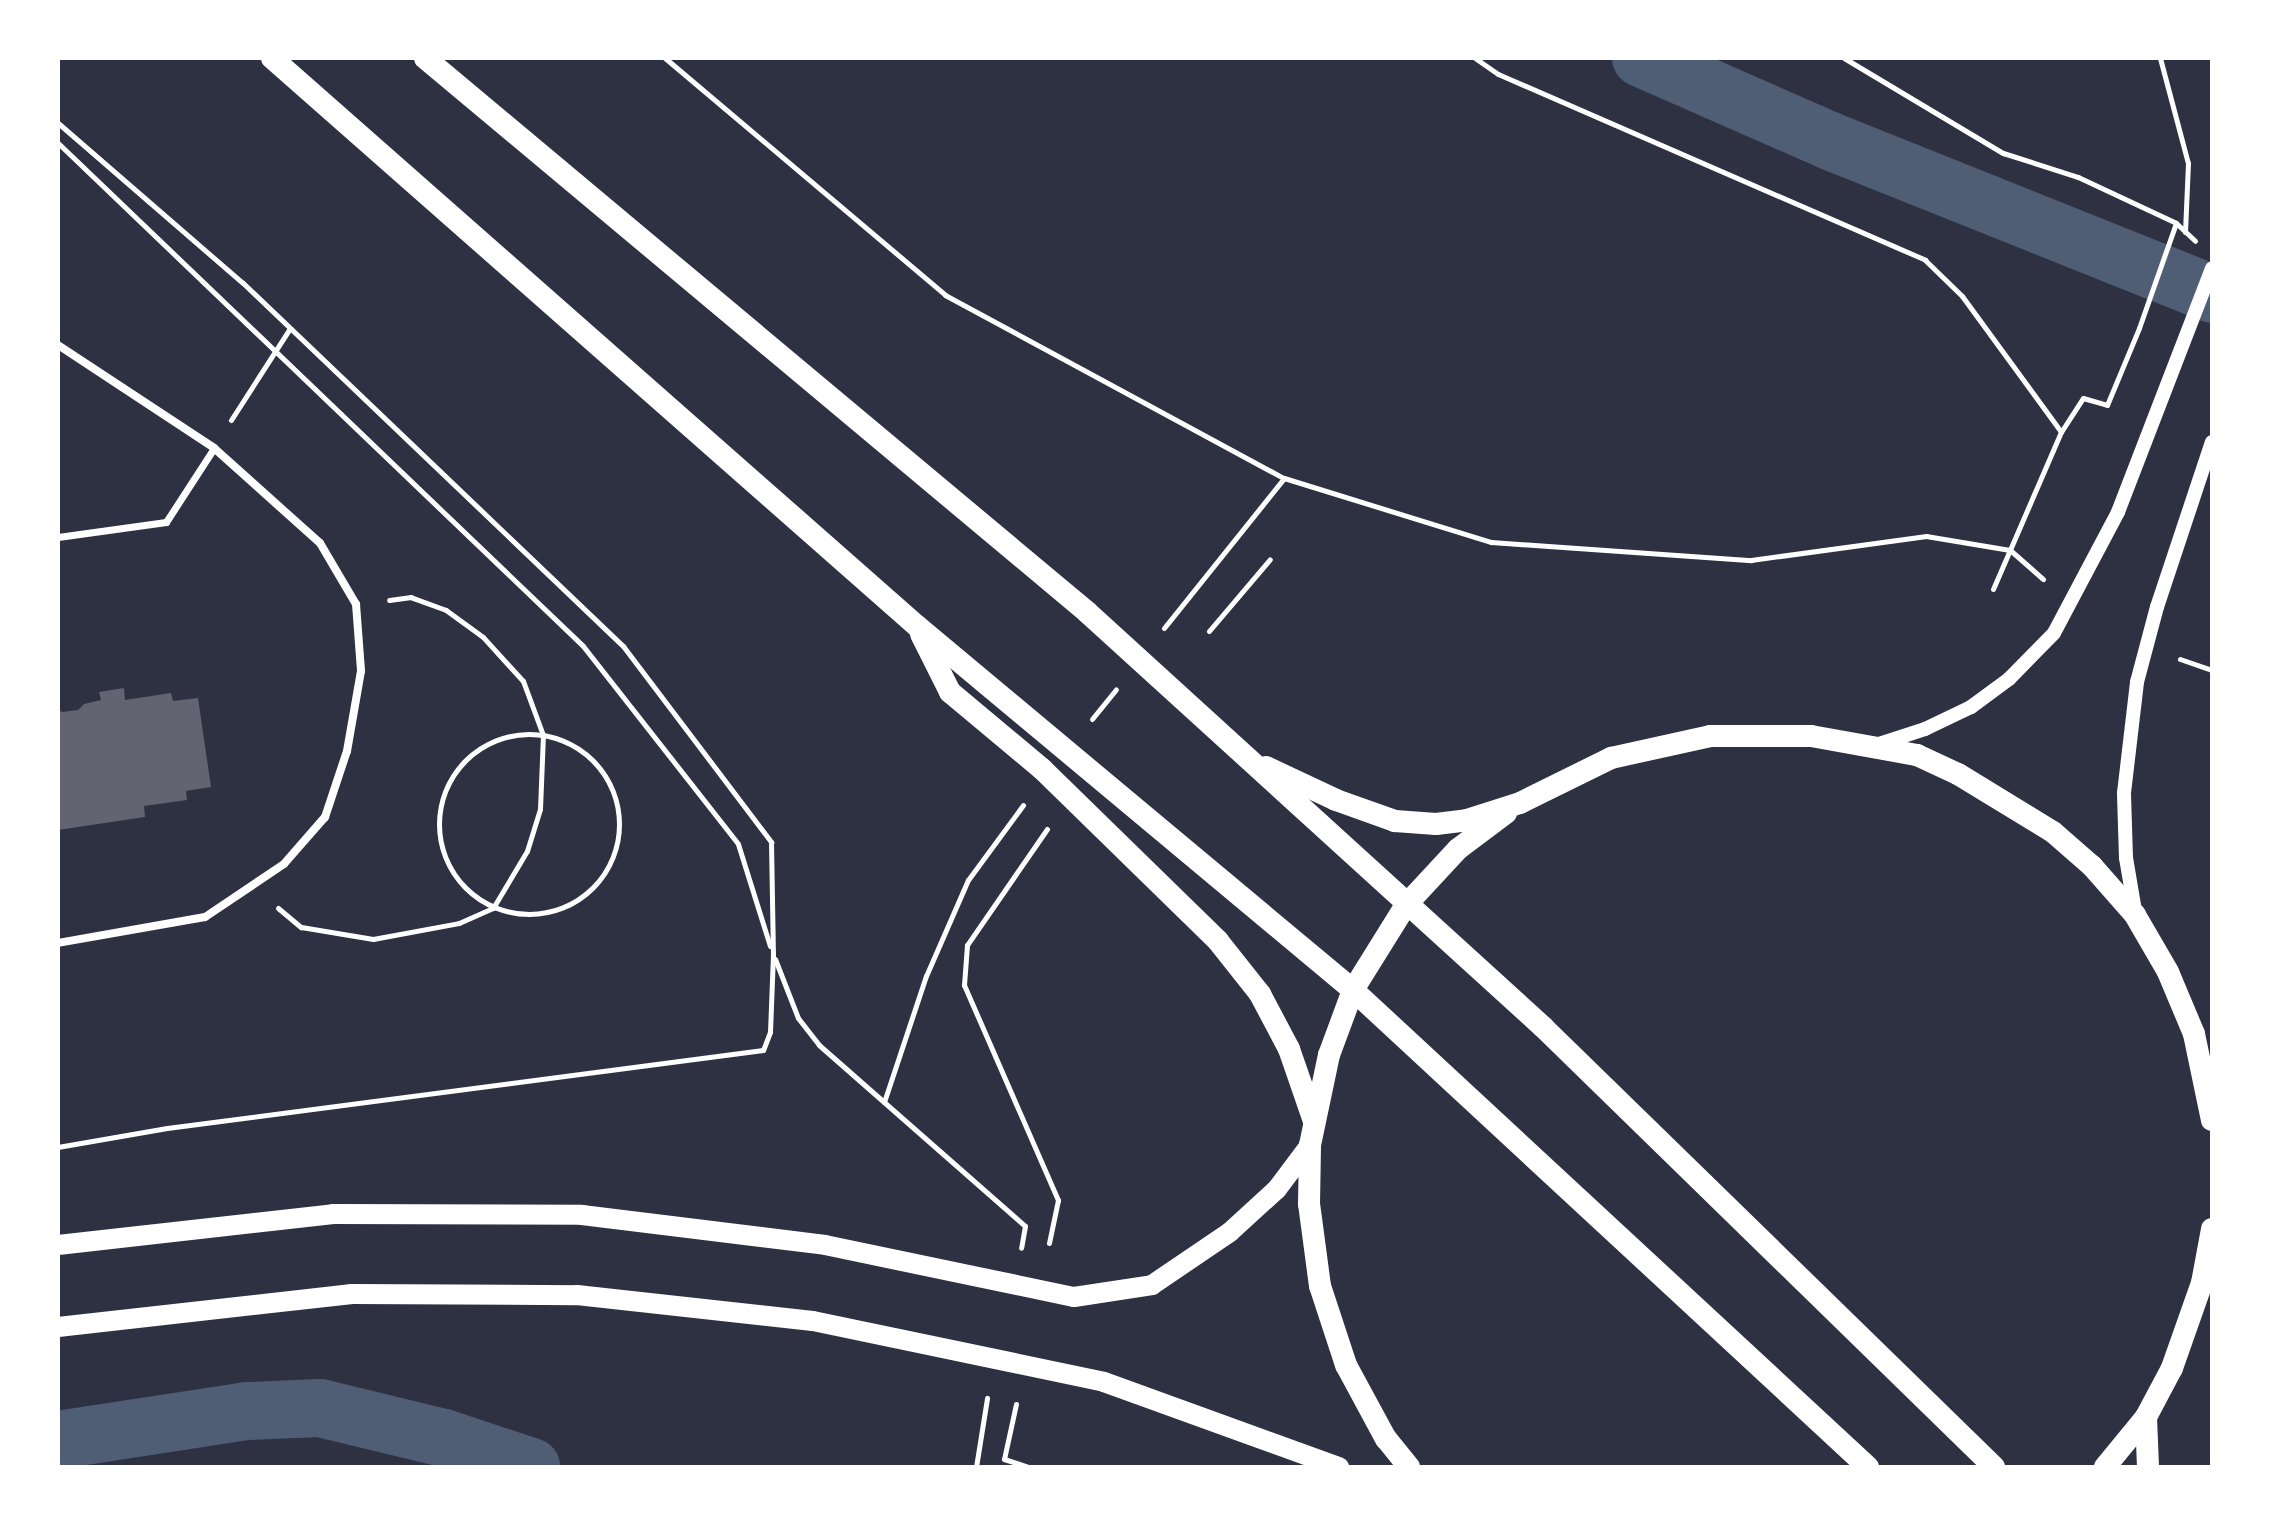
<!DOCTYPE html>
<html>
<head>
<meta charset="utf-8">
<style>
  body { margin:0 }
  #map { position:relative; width:2270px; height:1525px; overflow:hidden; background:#2d3142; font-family:Jost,sans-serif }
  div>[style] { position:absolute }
  .canal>* { height:58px; margin:-29px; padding:0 29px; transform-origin:29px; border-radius:29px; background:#4f5d75 }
  .building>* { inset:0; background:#626471 }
  .path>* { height:5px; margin:-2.5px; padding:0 2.5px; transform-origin:2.5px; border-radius:2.5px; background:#fff }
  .path>.ring { margin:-2.5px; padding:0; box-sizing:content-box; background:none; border:5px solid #fff; border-radius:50% }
  .pedestrian>* { height:7px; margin:-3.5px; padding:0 3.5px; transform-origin:3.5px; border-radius:3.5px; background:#fff }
  .minor>* { height:8px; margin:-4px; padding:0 4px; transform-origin:4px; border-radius:4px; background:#fff }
  .tertiary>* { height:14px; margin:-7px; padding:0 7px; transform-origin:7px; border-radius:7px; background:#fff }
  .primary>* { height:20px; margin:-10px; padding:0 10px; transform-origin:10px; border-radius:10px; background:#fff }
  .trunk>* { height:22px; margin:-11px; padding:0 11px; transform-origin:11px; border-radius:11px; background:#fff }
  span { translate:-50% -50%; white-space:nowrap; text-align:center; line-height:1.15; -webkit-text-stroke:8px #fff; paint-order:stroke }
  .frame { position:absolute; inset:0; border:60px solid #fff; pointer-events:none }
</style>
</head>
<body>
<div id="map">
  <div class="canal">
    <i style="left:1641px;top:58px;width:206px;rotate:23.7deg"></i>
    <i style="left:1830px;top:141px;width:412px;rotate:21.8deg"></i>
    <i style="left:58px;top:1440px;width:192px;rotate:-8.7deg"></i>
    <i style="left:248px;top:1411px;width:72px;rotate:-2.4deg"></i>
    <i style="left:320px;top:1408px;width:128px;rotate:13.6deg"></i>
    <i style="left:444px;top:1438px;width:92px;rotate:18.4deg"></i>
  </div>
  <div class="building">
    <i style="clip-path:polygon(124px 688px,125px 700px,171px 693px,173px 701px,198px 698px,211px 787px,186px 791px,187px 800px,144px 806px,145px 817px,58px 830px,58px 709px,62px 712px,78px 710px,84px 704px,101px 700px,99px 692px)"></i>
  </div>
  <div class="path">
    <i style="left:665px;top:58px;width:367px;rotate:40.2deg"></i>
    <i style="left:945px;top:295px;width:385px;rotate:28.4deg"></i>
    <i style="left:1284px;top:478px;width:217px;rotate:17.2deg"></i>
    <i style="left:1491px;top:542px;width:261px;rotate:4deg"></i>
    <i style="left:1751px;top:560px;width:177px;rotate:-7.8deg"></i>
    <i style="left:1926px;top:536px;width:85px;rotate:9.5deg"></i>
    <i style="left:2010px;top:550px;width:44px;rotate:41.3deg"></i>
    <i style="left:1475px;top:58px;width:28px;rotate:35deg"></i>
    <i style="left:1498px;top:74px;width:466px;rotate:23.5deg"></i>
    <i style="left:1925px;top:260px;width:52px;rotate:44.2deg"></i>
    <i style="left:1962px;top:296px;width:168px;rotate:53.9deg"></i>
    <i style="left:1844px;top:58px;width:185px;rotate:30.9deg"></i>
    <i style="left:2003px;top:153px;width:79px;rotate:17.7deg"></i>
    <i style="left:2078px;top:177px;width:108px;rotate:25.1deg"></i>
    <i style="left:2176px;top:223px;width:26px;rotate:43deg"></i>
    <i style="left:2160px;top:58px;width:109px;rotate:75.1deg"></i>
    <i style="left:2188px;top:163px;width:69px;rotate:92.5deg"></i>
    <i style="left:58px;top:123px;width:245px;rotate:40.9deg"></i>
    <i style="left:243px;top:283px;width:526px;rotate:43.69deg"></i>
    <i style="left:623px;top:646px;width:246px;rotate:52.9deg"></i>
    <i style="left:771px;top:842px;width:112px;rotate:89deg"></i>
    <i style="left:773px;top:954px;width:78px;rotate:92.2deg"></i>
    <i style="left:770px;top:1032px;width:19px;rotate:111deg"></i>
    <i style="left:763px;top:1050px;width:601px;rotate:172.54deg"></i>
    <i style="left:167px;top:1128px;width:111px;rotate:170.1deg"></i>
    <i style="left:58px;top:143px;width:727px;rotate:43.77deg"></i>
    <i style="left:583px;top:646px;width:251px;rotate:51.9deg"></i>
    <i style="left:738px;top:844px;width:107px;rotate:72.6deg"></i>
    <i style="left:231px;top:420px;width:109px;rotate:-57.3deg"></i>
    <i style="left:1993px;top:589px;width:171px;rotate:-66.6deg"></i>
    <i style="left:2061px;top:432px;width:40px;rotate:-57.1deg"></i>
    <i style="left:2083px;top:398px;width:25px;rotate:16deg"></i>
    <i style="left:2107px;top:405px;width:83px;rotate:-67.4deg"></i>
    <i style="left:2139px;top:328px;width:111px;rotate:-70.6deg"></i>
    <i style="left:1164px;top:628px;width:192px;rotate:-51.3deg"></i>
    <i style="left:1209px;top:631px;width:94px;rotate:-49.7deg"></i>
    <i style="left:2180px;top:659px;width:34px;rotate:19deg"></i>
    <i style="left:1092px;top:719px;width:38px;rotate:-51deg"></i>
    <i class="ring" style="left:439px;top:734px;width:175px;height:175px"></i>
    <i style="left:1047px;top:829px;width:141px;rotate:124.6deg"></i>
    <i style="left:967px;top:945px;width:40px;rotate:94.3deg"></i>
    <i style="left:964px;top:985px;width:235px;rotate:66.4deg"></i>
    <i style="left:1058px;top:1200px;width:44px;rotate:101.8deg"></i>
    <i style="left:278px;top:908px;width:30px;rotate:40deg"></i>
    <i style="left:301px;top:927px;width:73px;rotate:9.5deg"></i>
    <i style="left:373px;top:939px;width:87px;rotate:-10.5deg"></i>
    <i style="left:459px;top:923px;width:37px;rotate:-24deg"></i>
    <i style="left:493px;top:908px;width:66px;rotate:-59.2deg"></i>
    <i style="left:527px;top:851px;width:44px;rotate:-72.8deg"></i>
    <i style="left:540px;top:809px;width:74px;rotate:-87.7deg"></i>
    <i style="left:543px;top:735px;width:58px;rotate:-110.3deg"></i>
    <i style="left:523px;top:681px;width:59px;rotate:-132.3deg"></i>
    <i style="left:483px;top:637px;width:46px;rotate:-143.9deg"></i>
    <i style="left:446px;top:610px;width:37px;rotate:-160deg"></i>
    <i style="left:411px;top:597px;width:22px;rotate:172deg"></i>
    <i style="left:775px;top:959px;width:63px;rotate:68.7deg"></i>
    <i style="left:798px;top:1018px;width:34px;rotate:52deg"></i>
    <i style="left:819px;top:1045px;width:274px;rotate:41.3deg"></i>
    <i style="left:1025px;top:1226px;width:22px;rotate:100deg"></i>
    <i style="left:884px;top:1102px;width:133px;rotate:-71.6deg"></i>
    <i style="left:926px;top:976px;width:105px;rotate:-66.4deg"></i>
    <i style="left:968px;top:880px;width:93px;rotate:-53.7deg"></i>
    <i style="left:1016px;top:1404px;width:56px;rotate:102.3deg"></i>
    <i style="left:1004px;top:1459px;width:26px;rotate:18deg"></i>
    <i style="left:976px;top:1467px;width:70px;rotate:-80.9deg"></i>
  </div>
  <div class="pedestrian">
    <i style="left:58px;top:537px;width:109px;rotate:-7.9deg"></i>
    <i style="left:166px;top:522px;width:88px;rotate:-57deg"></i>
  </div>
  <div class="minor">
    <i style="left:58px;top:345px;width:187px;rotate:33.4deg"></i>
    <i style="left:214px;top:448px;width:142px;rotate:41.9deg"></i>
    <i style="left:320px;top:543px;width:71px;rotate:59.5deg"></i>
    <i style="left:356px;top:604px;width:67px;rotate:85.7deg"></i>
    <i style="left:361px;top:671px;width:81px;rotate:99.9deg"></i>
    <i style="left:347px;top:751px;width:70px;rotate:108.4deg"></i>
    <i style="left:325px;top:817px;width:62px;rotate:131.1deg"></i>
    <i style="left:284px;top:864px;width:95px;rotate:146.1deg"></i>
    <i style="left:205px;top:917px;width:149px;rotate:170deg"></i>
  </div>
  <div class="tertiary">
    <i style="left:1876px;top:745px;width:52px;rotate:-18.1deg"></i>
    <i style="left:1925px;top:729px;width:51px;rotate:-25.6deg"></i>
    <i style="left:1971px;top:707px;width:47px;rotate:-36.4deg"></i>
    <i style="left:2009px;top:679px;width:64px;rotate:-45.6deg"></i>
    <i style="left:2054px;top:633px;width:137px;rotate:-62.1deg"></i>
    <i style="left:2118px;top:512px;width:261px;rotate:-68.9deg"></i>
    <i style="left:2135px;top:911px;width:54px;rotate:-99.6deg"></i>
    <i style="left:2126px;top:858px;width:65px;rotate:-91.8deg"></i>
    <i style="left:2124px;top:793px;width:112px;rotate:-83.3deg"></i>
    <i style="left:2137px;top:682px;width:78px;rotate:-75.1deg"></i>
    <i style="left:2157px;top:607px;width:174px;rotate:-71.6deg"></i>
  </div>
  <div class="primary">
    <i style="left:58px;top:1245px;width:277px;rotate:-6.4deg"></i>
    <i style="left:333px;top:1214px;width:249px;rotate:0.2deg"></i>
    <i style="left:582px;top:1215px;width:245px;rotate:7deg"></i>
    <i style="left:825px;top:1245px;width:254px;rotate:11.8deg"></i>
    <i style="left:1074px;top:1297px;width:79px;rotate:-8.7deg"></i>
    <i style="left:1152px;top:1285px;width:94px;rotate:-34.2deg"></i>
    <i style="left:1230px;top:1232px;width:64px;rotate:-42.5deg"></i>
    <i style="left:1277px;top:1189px;width:55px;rotate:-53.1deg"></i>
    <i style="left:58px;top:1327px;width:296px;rotate:-6.4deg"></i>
    <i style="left:352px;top:1294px;width:225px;rotate:0.3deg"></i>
    <i style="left:577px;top:1295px;width:237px;rotate:6.3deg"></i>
    <i style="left:813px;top:1321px;width:297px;rotate:11.8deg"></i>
    <i style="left:1104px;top:1382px;width:250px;rotate:19.9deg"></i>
  </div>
  <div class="trunk">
    <i style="left:272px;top:58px;width:859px;rotate:41.37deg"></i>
    <i style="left:917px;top:626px;width:568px;rotate:39.86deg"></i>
    <i style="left:1353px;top:990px;width:702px;rotate:42.81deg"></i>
    <i style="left:425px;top:58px;width:863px;rotate:39.92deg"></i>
    <i style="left:1087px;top:612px;width:617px;rotate:42.3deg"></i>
    <i style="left:1543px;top:1027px;width:630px;rotate:44.29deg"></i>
    <i style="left:921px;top:634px;width:65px;rotate:63.4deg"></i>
    <i style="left:950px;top:692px;width:120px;rotate:39.9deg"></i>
    <i style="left:1042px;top:769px;width:246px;rotate:44.3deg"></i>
    <i style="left:1218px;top:941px;width:68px;rotate:51.6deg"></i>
    <i style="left:1260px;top:994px;width:62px;rotate:62.2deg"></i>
    <i style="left:1289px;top:1049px;width:76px;rotate:70.9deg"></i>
    <i style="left:1266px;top:767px;width:77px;rotate:25.2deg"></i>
    <i style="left:1336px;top:800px;width:63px;rotate:19.6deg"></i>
    <i style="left:1395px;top:821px;width:41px;rotate:4.2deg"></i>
    <i style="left:1436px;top:824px;width:31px;rotate:-7deg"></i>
    <i style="left:1467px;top:820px;width:56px;rotate:-17.8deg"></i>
    <i style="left:1520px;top:803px;width:102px;rotate:-26.3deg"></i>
    <i style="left:1611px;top:758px;width:101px;rotate:-12.5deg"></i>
    <i style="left:1710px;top:736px;width:101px"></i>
    <i style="left:1811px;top:736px;width:108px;rotate:10.2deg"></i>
    <i style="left:1917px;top:755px;width:45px;rotate:24.9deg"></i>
    <i style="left:1958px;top:774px;width:111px;rotate:31.4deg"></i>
    <i style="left:2053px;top:832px;width:52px;rotate:41.1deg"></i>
    <i style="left:2092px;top:866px;width:65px;rotate:48.7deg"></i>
    <i style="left:2135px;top:915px;width:66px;rotate:59.9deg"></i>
    <i style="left:2168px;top:972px;width:67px;rotate:67.2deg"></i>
    <i style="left:2194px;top:1034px;width:88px;rotate:78.2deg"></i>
    <i style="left:2146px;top:1417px;width:50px;rotate:87.7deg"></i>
    <i style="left:1409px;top:1467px;width:36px;rotate:-129deg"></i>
    <i style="left:1386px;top:1439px;width:84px;rotate:-118.4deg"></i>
    <i style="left:1346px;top:1365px;width:83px;rotate:-108.2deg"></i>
    <i style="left:1320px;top:1286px;width:83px;rotate:-97.6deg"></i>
    <i style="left:1309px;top:1204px;width:59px;rotate:-89deg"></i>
    <i style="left:1310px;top:1145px;width:92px;rotate:-78.1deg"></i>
    <i style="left:1329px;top:1055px;width:69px;rotate:-69.7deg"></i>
    <i style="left:1353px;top:990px;width:100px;rotate:-58.1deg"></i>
    <i style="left:1406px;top:905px;width:76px;rotate:-47.1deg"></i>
    <i style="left:1458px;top:849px;width:60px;rotate:-36.9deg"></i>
    <i style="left:2105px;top:1467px;width:65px;rotate:-50.6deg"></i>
    <i style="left:2146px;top:1417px;width:55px;rotate:-62deg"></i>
    <i style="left:2172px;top:1368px;width:90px;rotate:-70.6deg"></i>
    <i style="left:2202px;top:1283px;width:55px;rotate:-79.5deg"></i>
  </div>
  <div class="frame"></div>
</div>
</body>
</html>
